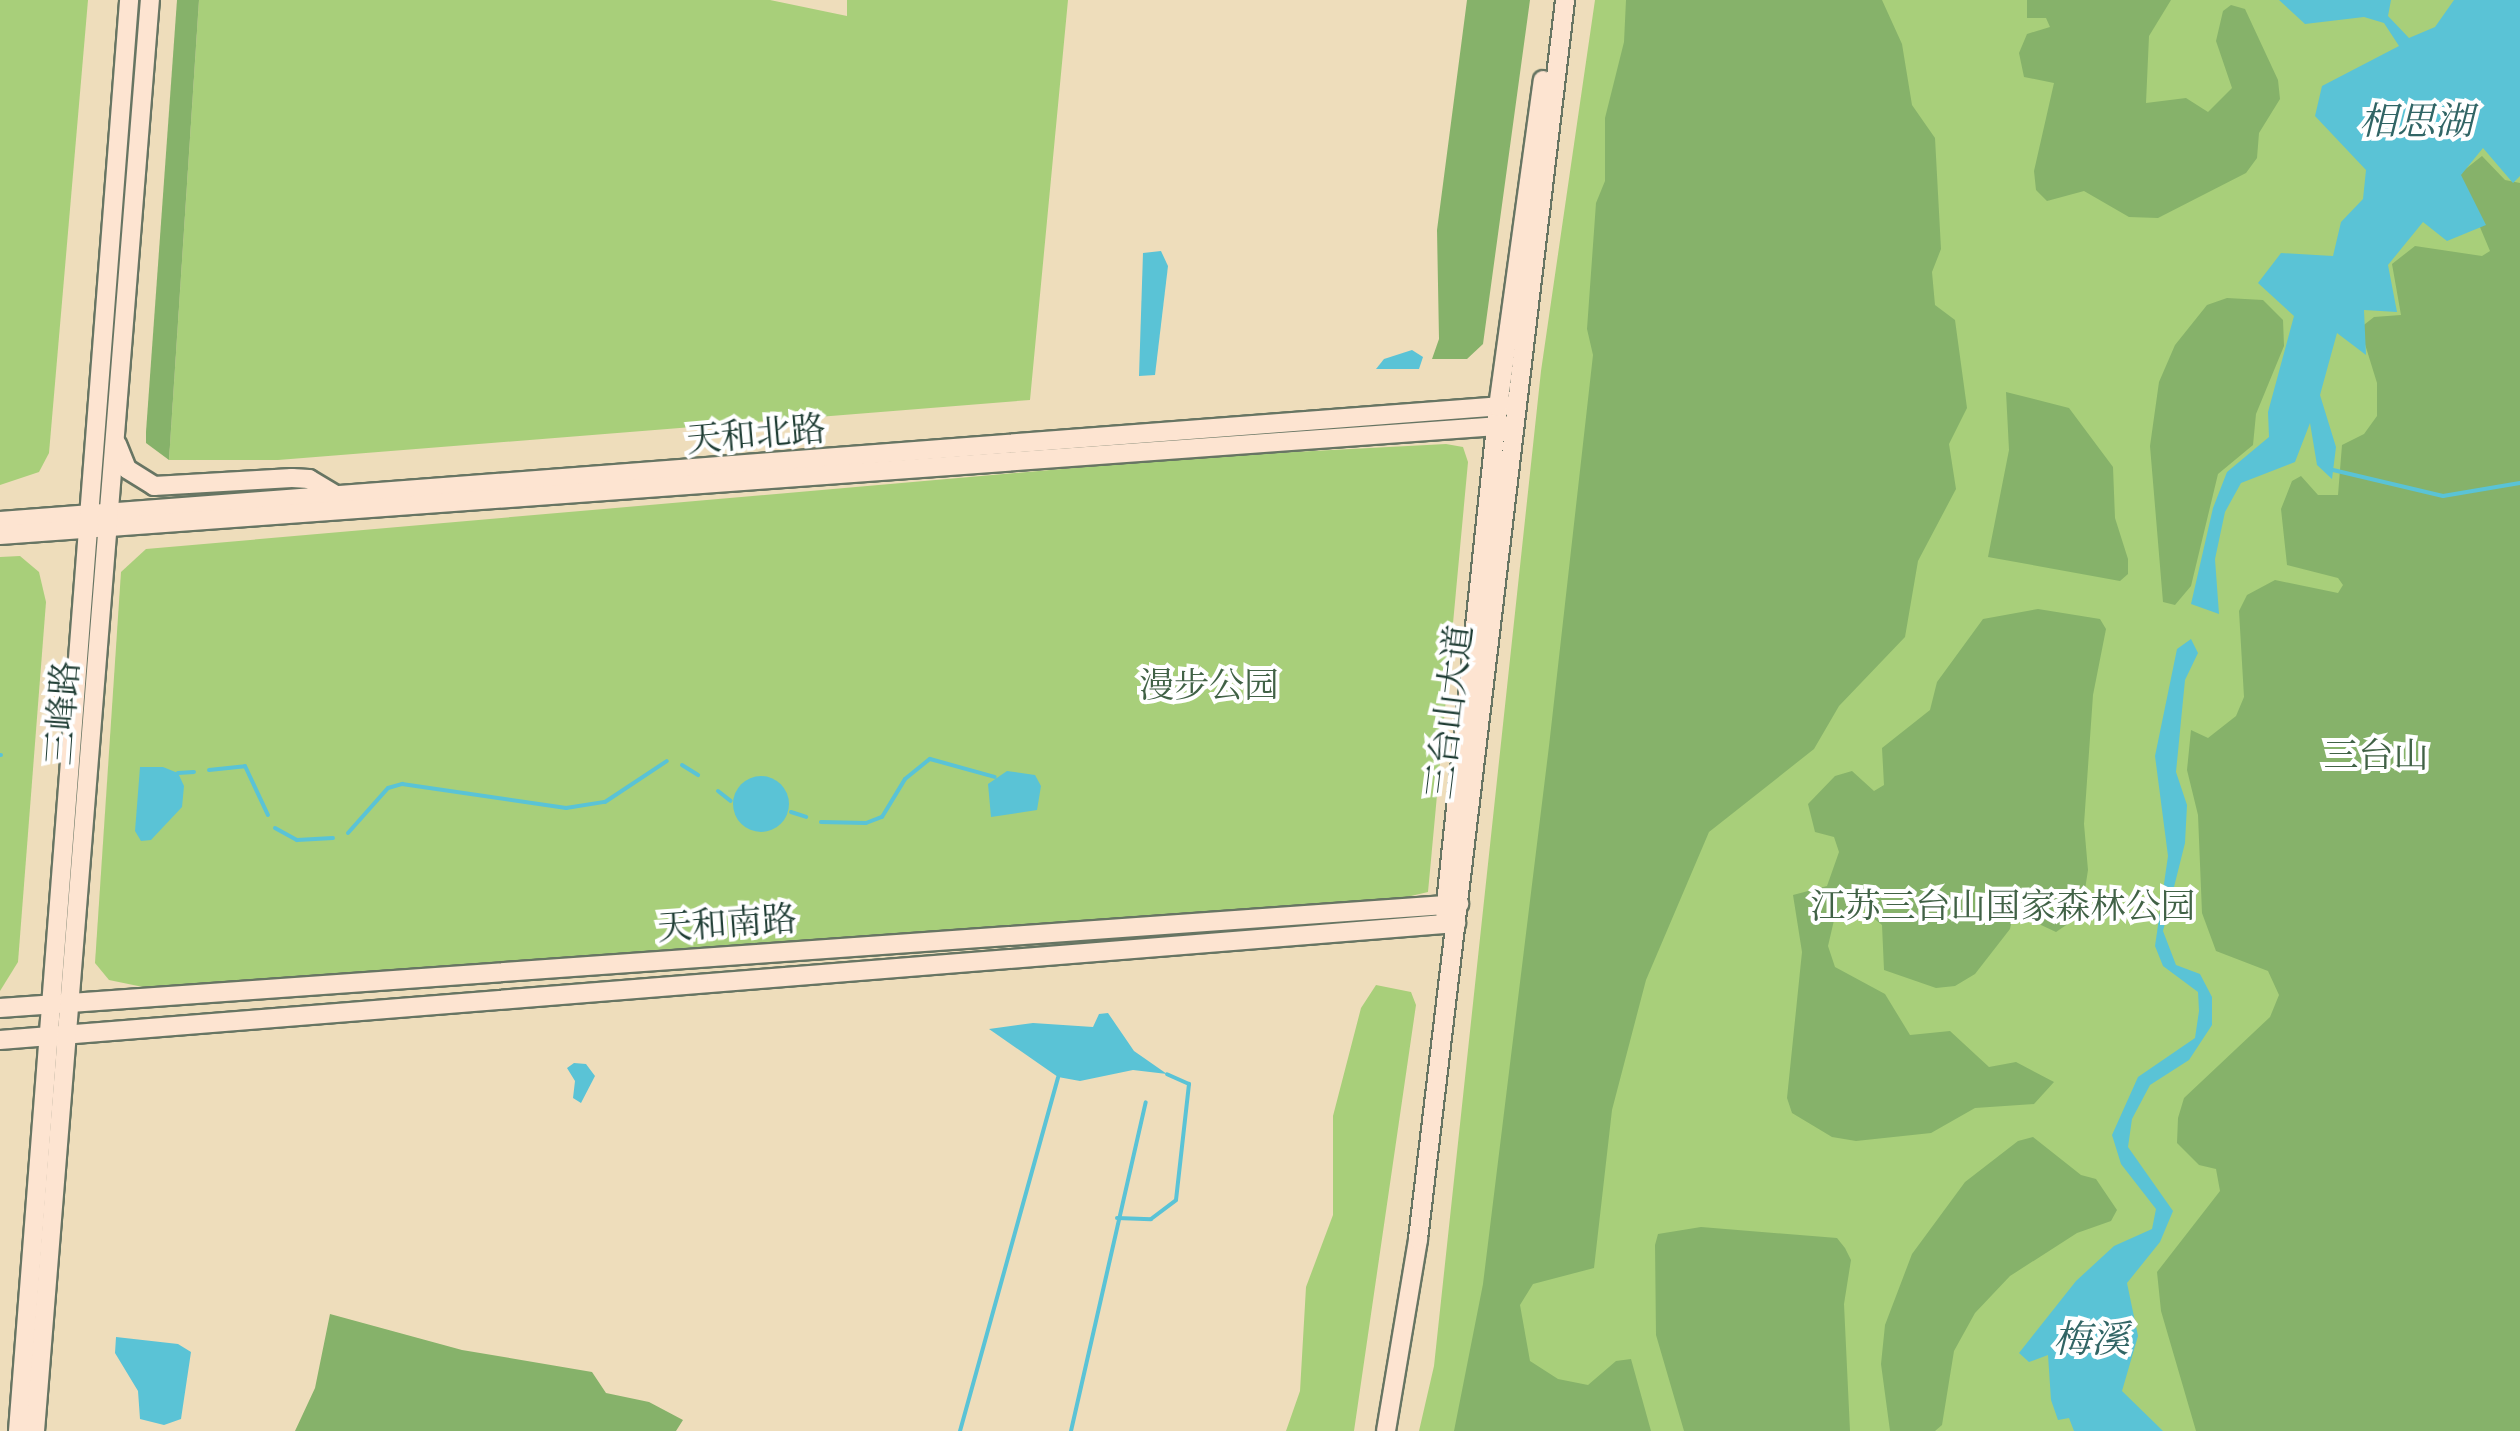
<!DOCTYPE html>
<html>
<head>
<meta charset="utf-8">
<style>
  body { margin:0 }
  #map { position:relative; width:2520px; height:1431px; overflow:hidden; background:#edb; font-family:"Libre Caslon Text","Noto Serif SC",serif }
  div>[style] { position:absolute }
  .green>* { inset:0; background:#a8cf7a }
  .forest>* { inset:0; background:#86b26a }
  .water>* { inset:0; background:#5ac3d6 }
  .round { border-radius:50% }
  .stream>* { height:4px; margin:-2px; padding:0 2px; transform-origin:2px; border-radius:2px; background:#5ac3d6 }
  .roads { filter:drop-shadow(2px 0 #677563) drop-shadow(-2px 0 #677563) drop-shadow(0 2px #677563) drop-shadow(0 -2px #677563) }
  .secondary>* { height:18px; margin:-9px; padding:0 9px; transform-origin:9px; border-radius:9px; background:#fde4d1 }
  span { translate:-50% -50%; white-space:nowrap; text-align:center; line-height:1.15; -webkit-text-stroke:8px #fff; paint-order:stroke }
  .street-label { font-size:35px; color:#1f3d34 }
  .park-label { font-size:35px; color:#416246 }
  .water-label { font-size:38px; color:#316565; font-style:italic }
</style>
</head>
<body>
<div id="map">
  <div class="green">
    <i style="clip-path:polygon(0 0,88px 0,49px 453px,39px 472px,0 485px)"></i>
    <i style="clip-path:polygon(199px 0,770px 0,847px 16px,847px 0,1068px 0,1030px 400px,278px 460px,169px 460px)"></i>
    <i style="clip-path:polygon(1595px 0,2520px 0,2520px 1431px,1419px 1431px,1434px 1366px,1541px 371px)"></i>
    <i style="clip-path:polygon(1446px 444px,1463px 447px,1468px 462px,1428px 892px,1394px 900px,143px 987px,109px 980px,95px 963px,121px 572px,146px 549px,1199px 457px)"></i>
    <i style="clip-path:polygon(20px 556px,39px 572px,46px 602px,18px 962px,0 991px,0 557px)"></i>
    <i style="clip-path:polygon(1376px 985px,1411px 992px,1416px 1005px,1354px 1431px,1286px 1431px,1300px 1391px,1306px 1287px,1333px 1215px,1333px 1116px,1361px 1008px)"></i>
  </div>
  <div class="forest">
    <i style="clip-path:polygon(177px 0,199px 0,169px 460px,146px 443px,146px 432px)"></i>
    <i style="clip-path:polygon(1467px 0,1530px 0,1483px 344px,1467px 359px,1432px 359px,1439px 339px,1437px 230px)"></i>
    <i style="clip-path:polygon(1626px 0,1882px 0,1902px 44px,1912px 105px,1935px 138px,1941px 249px,1932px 272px,1935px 305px,1955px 320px,1967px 408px,1949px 444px,1956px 489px,1918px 561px,1905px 637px,1839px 706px,1814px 749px,1709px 832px,1646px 980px,1612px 1110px,1594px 1268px,1533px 1284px,1520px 1305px,1530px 1361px,1558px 1379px,1588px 1385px,1616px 1361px,1631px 1359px,1651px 1431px,1454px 1431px,1483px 1284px,1549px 746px,1593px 355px,1587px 329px,1596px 203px,1605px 181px,1605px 118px,1624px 42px)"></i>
    <i style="clip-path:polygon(2027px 0,2171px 0,2149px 36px,2146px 103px,2186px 98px,2208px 112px,2232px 88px,2216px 41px,2223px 11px,2231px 5px,2245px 9px,2278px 80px,2280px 99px,2259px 133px,2257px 158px,2246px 173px,2158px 218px,2129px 217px,2084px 191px,2047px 201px,2036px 190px,2034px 171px,2054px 83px,2024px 77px,2019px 53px,2027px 34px,2050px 27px,2046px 18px,2027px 18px)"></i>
    <i style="clip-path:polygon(2482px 156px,2505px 180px,2520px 183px,2520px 1431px,2196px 1431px,2161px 1311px,2157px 1272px,2220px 1191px,2216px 1169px,2199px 1165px,2177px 1143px,2178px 1118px,2184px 1098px,2270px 1017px,2279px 995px,2268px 971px,2216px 951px,2202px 913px,2198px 815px,2187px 770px,2191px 730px,2208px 738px,2236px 716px,2244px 697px,2239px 611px,2247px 595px,2275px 580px,2338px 593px,2343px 585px,2338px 578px,2287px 565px,2281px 509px,2292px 481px,2301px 476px,2318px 495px,2338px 495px,2342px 445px,2364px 434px,2377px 416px,2377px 383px,2360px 328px,2374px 317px,2401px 315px,2392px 264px,2415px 246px,2482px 256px,2490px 251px,2458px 175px)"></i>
    <i style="clip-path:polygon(2227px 298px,2263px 300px,2283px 320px,2284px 346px,2256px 414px,2253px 445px,2218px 474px,2191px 586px,2175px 605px,2163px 602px,2150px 446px,2159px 382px,2175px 345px,2207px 305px)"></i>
    <i style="clip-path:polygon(2006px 392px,2069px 408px,2113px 467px,2115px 518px,2128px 559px,2128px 574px,2120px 581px,1988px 557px,2009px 450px)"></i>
    <i style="clip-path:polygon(2038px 609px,2100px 619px,2106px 629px,2093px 695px,2084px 824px,2088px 870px,2081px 915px,2056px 932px,2041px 925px,2033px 902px,2016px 901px,2010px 929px,1975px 974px,1955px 986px,1936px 988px,1884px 970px,1882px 925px,1857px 905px,1835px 916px,1828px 946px,1835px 967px,1885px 994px,1910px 1035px,1950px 1031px,1989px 1067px,2016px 1062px,2054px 1082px,2034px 1104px,1975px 1108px,1931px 1133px,1856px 1141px,1832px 1137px,1792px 1113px,1787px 1098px,1802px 952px,1793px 895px,1827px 886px,1839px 852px,1834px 837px,1815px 832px,1808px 804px,1835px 776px,1852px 771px,1874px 791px,1884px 785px,1882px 748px,1930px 710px,1937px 682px,1983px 619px)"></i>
    <i style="clip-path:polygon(2033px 1137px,2081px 1175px,2096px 1179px,2117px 1210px,2111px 1221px,2077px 1233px,2010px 1276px,1975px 1313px,1954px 1351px,1942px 1425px,1935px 1431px,1890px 1431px,1881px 1364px,1885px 1325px,1912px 1254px,1965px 1182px,2018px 1141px)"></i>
    <i style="clip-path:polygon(1701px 1227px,1837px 1238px,1845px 1248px,1851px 1260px,1844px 1304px,1850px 1431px,1684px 1431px,1656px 1335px,1655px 1245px,1658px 1234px)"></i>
    <i style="clip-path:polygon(330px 1314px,462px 1350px,592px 1372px,606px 1393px,649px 1402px,683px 1420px,676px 1431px,295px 1431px,315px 1388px)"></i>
  </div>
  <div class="water">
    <i style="clip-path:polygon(2279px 0,2391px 0,2388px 16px,2409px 38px,2435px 27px,2454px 0,2520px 0,2520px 176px,2513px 183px,2483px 148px,2461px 175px,2486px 225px,2447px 241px,2423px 222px,2388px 265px,2397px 312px,2364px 310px,2366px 355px,2337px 333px,2320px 395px,2336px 447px,2332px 479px,2317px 465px,2310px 423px,2295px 462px,2241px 483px,2225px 512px,2215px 559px,2219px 614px,2191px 604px,2213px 508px,2227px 472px,2269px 437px,2268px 412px,2294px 316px,2258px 283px,2281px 253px,2333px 256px,2341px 222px,2363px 199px,2366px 170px,2315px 116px,2322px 86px,2399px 46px,2384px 23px,2364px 17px,2305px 24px)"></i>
    <i style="clip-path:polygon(1161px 251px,1168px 266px,1155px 375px,1139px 376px,1143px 253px)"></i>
    <i style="clip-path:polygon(1412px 350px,1423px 357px,1419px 369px,1376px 369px,1384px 359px)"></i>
    <i style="clip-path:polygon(2191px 639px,2198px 653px,2185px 680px,2176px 772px,2187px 805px,2185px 843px,2163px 931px,2176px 965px,2200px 974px,2212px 997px,2212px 1025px,2189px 1060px,2150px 1085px,2132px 1119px,2128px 1147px,2173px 1211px,2160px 1242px,2127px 1283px,2138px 1336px,2122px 1391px,2163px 1431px,2074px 1431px,2069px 1418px,2058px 1420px,2051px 1400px,2048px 1355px,2029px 1362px,2019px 1353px,2076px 1281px,2114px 1246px,2152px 1229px,2156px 1209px,2121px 1164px,2112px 1135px,2138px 1077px,2195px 1038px,2199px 1011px,2198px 992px,2163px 966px,2155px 946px,2168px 856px,2155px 756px,2177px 649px)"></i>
    <i style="clip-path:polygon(140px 767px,163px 767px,178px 773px,184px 786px,182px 807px,151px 840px,141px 841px,135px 831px)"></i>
    <i style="clip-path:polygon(1007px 771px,1035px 775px,1041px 786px,1037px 810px,991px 817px,988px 784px)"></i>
    <i class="round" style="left:733px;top:776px;width:56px;height:56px"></i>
    <i style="clip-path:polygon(1108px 1013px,1134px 1051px,1167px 1074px,1133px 1070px,1080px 1081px,1058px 1077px,989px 1029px,1033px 1023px,1093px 1027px,1099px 1014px)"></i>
    <i style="clip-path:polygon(574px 1063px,586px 1064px,595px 1076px,581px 1103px,573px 1098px,575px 1081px,567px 1068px)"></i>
    <i style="clip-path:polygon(116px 1337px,178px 1344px,191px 1352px,181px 1419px,164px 1425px,140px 1419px,138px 1391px,115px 1353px)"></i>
  </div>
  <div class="stream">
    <i style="left:2333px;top:470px;width:113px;rotate:13.3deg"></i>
    <i style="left:2443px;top:496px;width:78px;rotate:-9.6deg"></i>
    <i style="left:0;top:755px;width:1px"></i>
    <i style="left:682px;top:765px;width:19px;rotate:32deg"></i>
    <i style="left:209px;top:770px;width:36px;rotate:-6deg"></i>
    <i style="left:245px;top:766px;width:54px;rotate:64.9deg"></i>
    <i style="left:178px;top:773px;width:16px;rotate:-4deg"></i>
    <i style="left:718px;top:791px;width:16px;rotate:38deg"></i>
    <i style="left:791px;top:812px;width:16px;rotate:18deg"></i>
    <i style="left:821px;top:822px;width:45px;rotate:1.3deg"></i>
    <i style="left:866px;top:823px;width:17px;rotate:-21deg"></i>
    <i style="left:882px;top:817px;width:44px;rotate:-58.8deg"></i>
    <i style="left:905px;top:779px;width:32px;rotate:-39deg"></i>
    <i style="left:930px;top:759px;width:67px;rotate:15.5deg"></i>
    <i style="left:275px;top:828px;width:25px;rotate:29deg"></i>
    <i style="left:297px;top:840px;width:36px;rotate:-3deg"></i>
    <i style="left:348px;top:833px;width:60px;rotate:-48.4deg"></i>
    <i style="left:388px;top:788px;width:15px;rotate:-16deg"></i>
    <i style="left:402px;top:784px;width:166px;rotate:8.3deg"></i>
    <i style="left:566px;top:808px;width:39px;rotate:-9deg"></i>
    <i style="left:605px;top:802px;width:74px;rotate:-33.5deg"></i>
    <i style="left:1117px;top:1218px;width:34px;rotate:2deg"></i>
    <i style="left:1151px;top:1219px;width:31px;rotate:-37deg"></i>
    <i style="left:1176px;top:1200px;width:117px;rotate:-83.6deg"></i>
    <i style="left:1189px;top:1084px;width:24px;rotate:-156deg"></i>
    <i style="left:960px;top:1431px;width:367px;rotate:-74.5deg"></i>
    <i style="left:1071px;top:1431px;width:337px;rotate:-77.2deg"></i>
  </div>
  <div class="roads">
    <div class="secondary">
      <i style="left:117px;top:444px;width:27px;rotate:68deg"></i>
      <i style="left:127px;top:469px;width:32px;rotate:32deg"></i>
      <i style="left:154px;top:486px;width:138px;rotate:-3.3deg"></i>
      <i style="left:292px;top:478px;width:17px;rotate:3deg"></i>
      <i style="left:309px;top:479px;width:39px;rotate:31deg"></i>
      <i style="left:0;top:521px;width:1520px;rotate:-4.38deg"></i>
      <i style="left:0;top:535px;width:1518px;rotate:-4.16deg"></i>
      <i style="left:1445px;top:913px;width:509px;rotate:-84.02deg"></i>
      <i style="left:1498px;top:407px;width:330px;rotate:-82.2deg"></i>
      <i style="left:0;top:1008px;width:1463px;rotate:-4.08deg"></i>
      <i style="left:0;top:1040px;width:1461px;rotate:-4.59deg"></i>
      <i style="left:18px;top:1431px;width:1435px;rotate:-85.56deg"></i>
      <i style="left:35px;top:1431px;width:1436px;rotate:-85.41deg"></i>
      <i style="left:1386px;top:1431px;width:195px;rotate:-80.5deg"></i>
      <i style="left:1418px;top:1239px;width:1248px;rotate:-83.23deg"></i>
    </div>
  </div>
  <div class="street-label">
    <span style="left:756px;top:434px;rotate:-5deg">天和北路</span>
    <span style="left:1449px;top:712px;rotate:-83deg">三台山大道</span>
    <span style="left:62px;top:713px;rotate:-86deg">三峰路</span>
    <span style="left:727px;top:923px;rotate:-4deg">天和南路</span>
  </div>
  <div class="park-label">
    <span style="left:1209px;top:685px">漫步公园</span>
    <span style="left:2376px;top:755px">三台山</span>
    <span style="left:2003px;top:906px">江苏三台山国家森林公园</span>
  </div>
  <div class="water-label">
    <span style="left:2416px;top:121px">相思湖</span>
    <span style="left:2091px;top:1339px">梅溪</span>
  </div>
</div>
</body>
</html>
